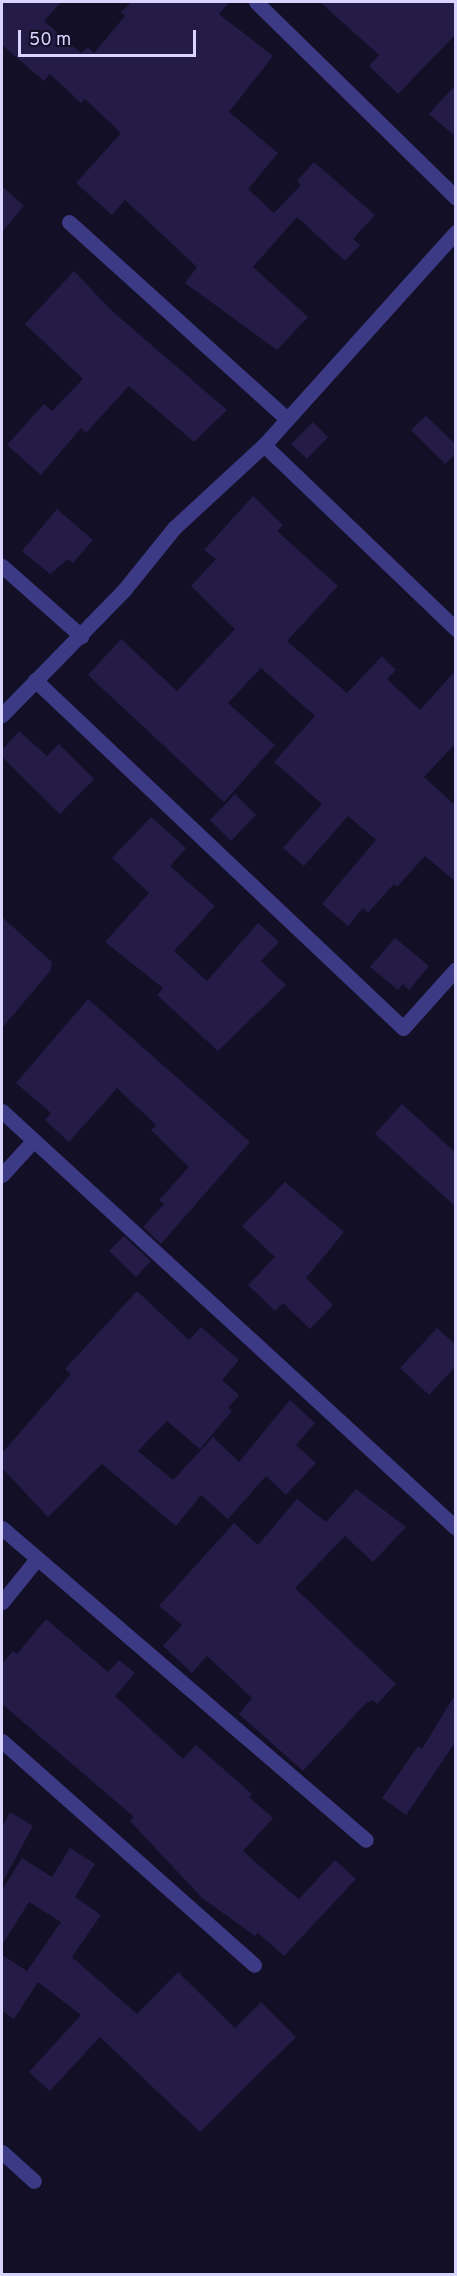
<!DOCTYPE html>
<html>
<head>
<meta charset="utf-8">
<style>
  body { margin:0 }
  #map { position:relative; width:457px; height:2276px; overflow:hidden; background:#130f26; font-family:Overpass,sans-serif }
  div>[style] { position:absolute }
  .building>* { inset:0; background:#241b47 }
  .street>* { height:15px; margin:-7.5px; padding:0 7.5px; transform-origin:7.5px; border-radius:7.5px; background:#3d3a85 }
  span { translate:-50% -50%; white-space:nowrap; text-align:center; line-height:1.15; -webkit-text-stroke:5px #130f26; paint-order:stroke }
  .frame { position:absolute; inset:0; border:3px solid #d9d4ff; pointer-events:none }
  .scale { position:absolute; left:18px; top:30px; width:178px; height:27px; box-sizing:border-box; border:3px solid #d9d4ff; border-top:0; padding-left:8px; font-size:18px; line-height:21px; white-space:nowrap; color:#d9d4ff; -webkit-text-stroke:4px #130f26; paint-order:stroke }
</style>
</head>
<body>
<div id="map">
  <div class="building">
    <i style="clip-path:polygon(2px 2px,61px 2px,44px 21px,81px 53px,88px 47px,94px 53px,125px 16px,121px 12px,131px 2px,230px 2px,219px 14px,273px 56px,229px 112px,278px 153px,248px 189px,274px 213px,301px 185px,297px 181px,314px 162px,375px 215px,353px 239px,360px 245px,345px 261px,297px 217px,253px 267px,308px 317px,277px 350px,185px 283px,197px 267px,125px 200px,112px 215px,76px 183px,121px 133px,85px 99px,81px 103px,50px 74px,44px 81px,2px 45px)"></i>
    <i style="clip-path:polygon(320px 2px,456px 2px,456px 34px,398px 94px,369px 66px,379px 55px)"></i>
    <i style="clip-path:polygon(456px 84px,456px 137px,429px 114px)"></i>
    <i style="clip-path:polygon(2px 186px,24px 206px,2px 232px)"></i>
    <i style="clip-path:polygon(74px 271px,112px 311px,227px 410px,194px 442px,129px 386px,86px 433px,81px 428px,41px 475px,7px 445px,44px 404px,52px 411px,83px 379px,25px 324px)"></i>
    <i style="clip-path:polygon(426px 416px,456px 445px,456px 453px,445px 464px,411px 430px)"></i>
    <i style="clip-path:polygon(313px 422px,328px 437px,307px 459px,291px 444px)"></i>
    <i style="clip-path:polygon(253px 496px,283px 525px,277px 531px,338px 586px,287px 641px,347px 693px,382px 656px,396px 670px,387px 679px,420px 710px,456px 670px,456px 743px,424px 777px,456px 806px,456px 882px,425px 856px,397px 887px,394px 884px,368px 913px,363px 908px,348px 926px,322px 904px,376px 840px,348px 816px,304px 866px,283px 848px,322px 804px,274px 762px,315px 716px,261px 668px,228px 703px,275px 745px,224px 802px,88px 675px,121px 639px,177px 691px,235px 629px,191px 586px,216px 559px,204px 550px)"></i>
    <i style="clip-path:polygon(57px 509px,93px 540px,73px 563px,68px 559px,50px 574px,22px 551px)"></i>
    <i style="clip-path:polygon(19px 731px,47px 756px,59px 744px,94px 779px,60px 814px,2px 757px,2px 750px)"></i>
    <i style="clip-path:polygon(235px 794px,256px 815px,231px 841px,210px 820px)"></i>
    <i style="clip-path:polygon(151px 817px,186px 848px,170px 866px,215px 906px,174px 951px,207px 981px,258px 923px,279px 942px,261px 961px,286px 985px,218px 1051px,157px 995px,163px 988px,105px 942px,149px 893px,112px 858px)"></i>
    <i style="clip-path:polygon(2px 917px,52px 962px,51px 970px,2px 1028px)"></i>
    <i style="clip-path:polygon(395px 938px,429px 966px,409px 990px,403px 984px,398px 990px,370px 967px)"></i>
    <i style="clip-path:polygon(88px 999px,250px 1142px,161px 1244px,143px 1227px,164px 1204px,159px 1200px,189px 1167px,151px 1130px,156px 1125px,117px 1088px,69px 1142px,45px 1120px,51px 1113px,16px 1083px)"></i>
    <i style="clip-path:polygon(402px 1104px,456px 1153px,456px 1207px,375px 1134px)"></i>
    <i style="clip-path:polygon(285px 1182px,344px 1232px,306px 1278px,333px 1305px,310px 1329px,283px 1303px,275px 1311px,248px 1285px,275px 1257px,242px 1226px)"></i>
    <i style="clip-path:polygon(124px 1236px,151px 1261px,136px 1277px,109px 1251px)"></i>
    <i style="clip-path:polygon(137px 1291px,189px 1340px,201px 1327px,239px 1360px,222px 1380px,239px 1395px,228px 1408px,232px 1411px,200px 1449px,167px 1421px,138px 1451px,173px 1480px,213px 1437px,239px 1462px,290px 1400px,315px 1423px,296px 1445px,316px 1463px,286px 1495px,266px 1476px,228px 1519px,201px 1495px,176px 1526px,102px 1464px,48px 1517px,2px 1468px,2px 1453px,71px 1374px,65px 1369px)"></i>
    <i style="clip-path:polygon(437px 1328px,456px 1345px,456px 1366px,429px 1395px,400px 1368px)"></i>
    <i style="clip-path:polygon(356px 1489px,406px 1527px,373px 1562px,345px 1536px,295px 1588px,396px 1684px,377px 1704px,373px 1700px,366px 1703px,303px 1771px,239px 1714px,252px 1698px,207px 1656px,192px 1673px,163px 1646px,182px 1625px,159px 1606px,234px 1523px,258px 1545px,297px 1499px,326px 1522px)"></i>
    <i style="clip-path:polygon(46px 1619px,108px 1672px,119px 1660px,135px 1673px,115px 1696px,183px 1759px,196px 1745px,252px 1794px,249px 1797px,273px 1818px,243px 1851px,270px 1875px,299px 1899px,335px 1860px,356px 1879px,284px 1956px,258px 1933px,255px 1936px,202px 1898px,130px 1821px,134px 1817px,2px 1704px,2px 1663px,13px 1651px,17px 1654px)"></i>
    <i style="clip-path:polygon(456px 1693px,456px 1741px,406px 1815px,382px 1798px,418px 1746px,422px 1749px)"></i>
    <i style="clip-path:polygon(10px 1812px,33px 1826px,2px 1883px,2px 1827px)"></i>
    <i style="clip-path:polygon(70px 1848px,95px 1864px,75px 1897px,101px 1915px,72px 1957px,137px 2014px,178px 1972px,235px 2028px,261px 2002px,296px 2037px,200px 2132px,100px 2037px,50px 2091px,29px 2072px,81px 2015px,38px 1982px,14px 2019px,2px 2011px,2px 1955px,27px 1971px,61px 1922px,29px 1902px,2px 1945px,2px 1890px,22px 1858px,52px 1877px)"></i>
  </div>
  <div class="street">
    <i style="left:256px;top:2px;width:280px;rotate:44.4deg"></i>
    <i style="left:69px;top:222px;width:294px;rotate:42.1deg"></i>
    <i style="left:264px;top:445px;width:266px;rotate:43.8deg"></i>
    <i style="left:2px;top:566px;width:106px;rotate:41.5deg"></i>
    <i style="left:35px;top:680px;width:506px;rotate:43.4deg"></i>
    <i style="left:403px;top:1028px;width:79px;rotate:-48.1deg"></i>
    <i style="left:2px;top:715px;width:175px;rotate:-45.7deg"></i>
    <i style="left:124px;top:590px;width:80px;rotate:-51.1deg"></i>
    <i style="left:174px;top:528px;width:122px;rotate:-42.7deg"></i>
    <i style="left:264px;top:445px;width:287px;rotate:-48deg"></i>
    <i style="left:2px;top:1111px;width:616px;rotate:42.57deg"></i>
    <i style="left:2px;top:1175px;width:45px;rotate:-47.7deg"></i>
    <i style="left:2px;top:1528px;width:479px;rotate:40.6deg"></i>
    <i style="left:2px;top:1602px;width:54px;rotate:-51deg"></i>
    <i style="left:2px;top:1741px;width:337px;rotate:41.6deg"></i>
    <i style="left:2px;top:2152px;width:43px;rotate:42.2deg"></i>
  </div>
  <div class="frame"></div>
  <div class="scale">50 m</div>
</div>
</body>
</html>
